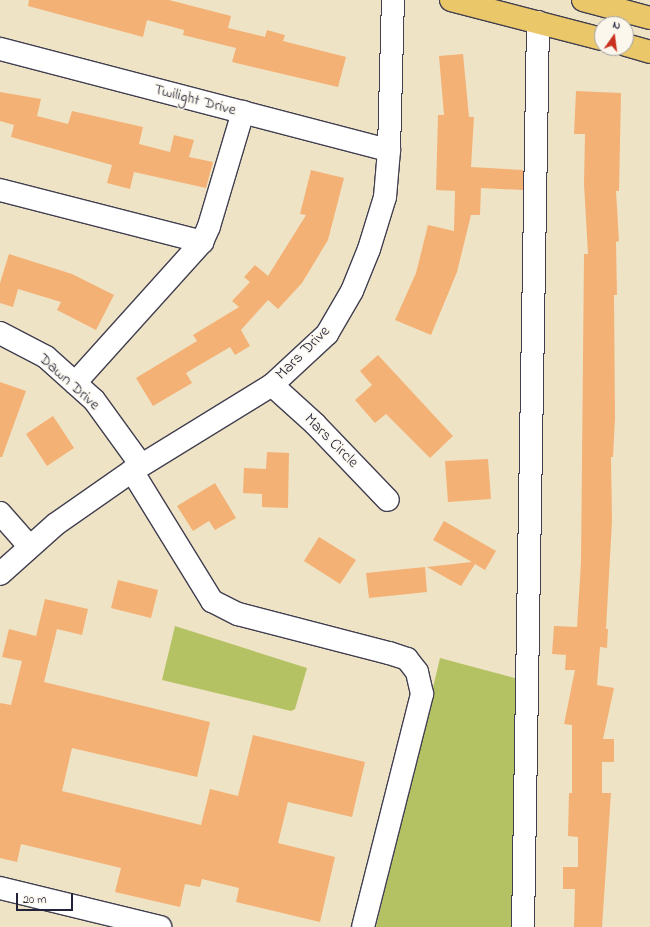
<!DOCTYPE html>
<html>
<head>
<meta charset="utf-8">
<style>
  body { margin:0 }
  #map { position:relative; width:650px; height:927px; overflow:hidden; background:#efe3c5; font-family:"Indie Flower",sans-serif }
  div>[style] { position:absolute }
  .green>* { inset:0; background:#b5c264 }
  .building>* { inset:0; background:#f4b175 }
  .roads { filter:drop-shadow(1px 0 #413f50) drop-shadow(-1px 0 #413f50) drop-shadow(0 1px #413f50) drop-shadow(0 -1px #413f50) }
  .minor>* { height:22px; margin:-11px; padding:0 11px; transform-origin:11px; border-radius:11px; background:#fff }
  .major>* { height:22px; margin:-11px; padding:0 11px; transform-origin:11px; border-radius:11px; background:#eac769 }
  span { translate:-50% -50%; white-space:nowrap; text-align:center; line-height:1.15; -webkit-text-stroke:3px #fbf7ec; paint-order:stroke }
  .street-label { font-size:16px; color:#22223b }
  .north { position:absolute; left:594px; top:16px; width:40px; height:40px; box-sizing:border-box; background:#fbf7ec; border:1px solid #a4a2a5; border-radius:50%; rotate:14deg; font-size:11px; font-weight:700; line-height:16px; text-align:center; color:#22223b }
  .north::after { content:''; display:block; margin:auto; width:14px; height:18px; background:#c8321e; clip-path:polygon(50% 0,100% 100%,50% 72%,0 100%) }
  .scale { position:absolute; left:16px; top:893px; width:57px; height:18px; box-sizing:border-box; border:2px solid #22223b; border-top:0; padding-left:5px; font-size:12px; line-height:14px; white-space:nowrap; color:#22223b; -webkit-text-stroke:3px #fbf7ec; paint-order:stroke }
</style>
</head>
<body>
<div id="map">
  <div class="green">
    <i style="clip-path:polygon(175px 626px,307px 668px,295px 709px,291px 711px,162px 680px)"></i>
    <i style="clip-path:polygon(440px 658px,522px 680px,517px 927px,376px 927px)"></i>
  </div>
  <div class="building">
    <i style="clip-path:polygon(29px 0,169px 0,231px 16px,228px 28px,265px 37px,267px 30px,285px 35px,283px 41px,346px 57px,338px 87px,232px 62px,236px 48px,183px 35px,184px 30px,147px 20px,143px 37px,28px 6px)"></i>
    <i style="clip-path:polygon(463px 54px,469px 117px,474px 117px,471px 167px,523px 170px,523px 190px,481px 188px,480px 215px,471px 215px,457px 272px,431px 335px,395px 320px,416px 273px,428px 225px,454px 231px,455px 191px,436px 190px,438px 115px,444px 115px,439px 56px)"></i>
    <i style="clip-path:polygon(576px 91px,621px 93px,619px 191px,616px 191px,619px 241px,616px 242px,617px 295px,614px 295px,615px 418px,613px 457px,611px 457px,612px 521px,606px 629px,608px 629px,607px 648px,600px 647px,597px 685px,614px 688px,603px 739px,614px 739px,614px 762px,602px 762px,602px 793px,611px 793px,602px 927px,574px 927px,575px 889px,563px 889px,563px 867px,578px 867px,578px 837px,568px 836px,569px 793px,572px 793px,572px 725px,564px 724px,575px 670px,565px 670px,566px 655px,552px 654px,554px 626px,577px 627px,581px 562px,584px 254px,588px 254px,584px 184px,585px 134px,574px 134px)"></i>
    <i style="clip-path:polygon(0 92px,41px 99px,37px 116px,68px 124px,72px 111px,143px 127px,139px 144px,170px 152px,174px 135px,194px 140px,189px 157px,213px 162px,206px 188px,134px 172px,130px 189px,107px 183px,112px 165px,11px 137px,14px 125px,0 121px)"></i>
    <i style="clip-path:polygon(311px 170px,344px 178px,328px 240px,302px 283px,278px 309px,268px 300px,241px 330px,250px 346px,235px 355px,230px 347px,186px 373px,192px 383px,153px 406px,136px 378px,197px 341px,193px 335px,239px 307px,232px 301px,250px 282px,244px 277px,255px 265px,268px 276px,306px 215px,300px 214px)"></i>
    <i style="clip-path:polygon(9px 254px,72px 274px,114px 295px,96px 330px,57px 310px,61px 302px,18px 289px,13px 307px,0 303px,0 283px)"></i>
    <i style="clip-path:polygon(378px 355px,453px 436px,430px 458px,386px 414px,375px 423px,355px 400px,372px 385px,360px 371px)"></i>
    <i style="clip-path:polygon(0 382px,26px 391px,2px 457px,0 457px)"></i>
    <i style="clip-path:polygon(53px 416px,74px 448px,47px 466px,26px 434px)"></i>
    <i style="clip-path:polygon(267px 452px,289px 453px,288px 508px,262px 507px,262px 494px,243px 493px,244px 468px,266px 469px)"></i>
    <i style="clip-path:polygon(488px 459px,491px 499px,448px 502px,445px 461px)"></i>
    <i style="clip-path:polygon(215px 483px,236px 518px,215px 530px,209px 521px,193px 531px,177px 506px)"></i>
    <i style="clip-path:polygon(444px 521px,496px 551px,485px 570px,475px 564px,461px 586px,427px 567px,472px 562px,433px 540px)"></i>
    <i style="clip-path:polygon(319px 537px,356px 560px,340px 584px,304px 561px)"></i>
    <i style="clip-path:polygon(425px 567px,427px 592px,369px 598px,366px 573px)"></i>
    <i style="clip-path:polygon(118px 580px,158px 590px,151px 618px,111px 608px)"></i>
    <i style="clip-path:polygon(45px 599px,88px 609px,82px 635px,57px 629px,44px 682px,210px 722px,197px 777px,72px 748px,62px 791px,201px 825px,210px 789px,238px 796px,253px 735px,365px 762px,352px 817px,288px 802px,278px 843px,335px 857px,320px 922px,236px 902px,239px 888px,202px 879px,200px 887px,185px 884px,180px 907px,115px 892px,121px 868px,21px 844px,17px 862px,0 858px,0 703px,11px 705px,22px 661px,2px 657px,9px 629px,36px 636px)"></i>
  </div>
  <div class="roads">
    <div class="minor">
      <i style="left:0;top:49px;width:402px;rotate:14.6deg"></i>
      <i style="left:0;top:190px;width:209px;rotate:14.4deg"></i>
      <i style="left:0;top:333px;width:52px;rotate:27.6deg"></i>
      <i style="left:46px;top:357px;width:64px;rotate:41.9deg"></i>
      <i style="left:94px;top:400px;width:80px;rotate:54.1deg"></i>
      <i style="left:75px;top:383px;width:190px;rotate:-48deg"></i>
      <i style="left:202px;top:242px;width:17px;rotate:-66deg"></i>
      <i style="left:209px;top:226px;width:119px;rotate:-73.4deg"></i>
      <i style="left:272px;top:385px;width:58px;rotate:42.2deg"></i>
      <i style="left:315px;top:424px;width:105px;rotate:46.2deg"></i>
      <i style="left:132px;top:471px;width:153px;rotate:58.4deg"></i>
      <i style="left:212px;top:601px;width:29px;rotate:27deg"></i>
      <i style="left:238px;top:614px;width:156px;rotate:14.5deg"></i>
      <i style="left:389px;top:653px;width:19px;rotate:18deg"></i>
      <i style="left:407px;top:659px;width:16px;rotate:52deg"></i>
      <i style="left:417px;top:672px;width:23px;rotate:77deg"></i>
      <i style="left:422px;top:694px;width:240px;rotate:104.2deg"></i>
      <i style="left:0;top:513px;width:45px;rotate:48.6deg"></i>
      <i style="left:0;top:574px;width:75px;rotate:-41.8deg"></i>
      <i style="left:56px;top:524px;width:93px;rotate:-34.9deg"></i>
      <i style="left:132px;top:471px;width:164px;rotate:-31.6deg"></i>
      <i style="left:272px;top:385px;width:75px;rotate:-42.8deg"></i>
      <i style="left:327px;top:334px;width:50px;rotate:-59.8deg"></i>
      <i style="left:352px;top:291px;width:45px;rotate:-68deg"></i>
      <i style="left:369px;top:249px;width:54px;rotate:-72.9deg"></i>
      <i style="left:385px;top:197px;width:47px;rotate:-85.1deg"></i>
      <i style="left:389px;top:150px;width:150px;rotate:-88.5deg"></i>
      <i style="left:0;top:888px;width:165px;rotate:13.7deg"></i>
      <i style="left:523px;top:927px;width:905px;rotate:-89.05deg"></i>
    </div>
    <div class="major">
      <i style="left:451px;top:0;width:156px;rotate:14.5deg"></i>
      <i style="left:583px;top:0;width:69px;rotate:15deg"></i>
      <i style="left:626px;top:45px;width:25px;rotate:16deg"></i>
    </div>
  </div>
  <div class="street-label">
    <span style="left:195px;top:100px;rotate:15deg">Twilight Drive</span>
    <span style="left:303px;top:353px;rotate:-45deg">Mars Drive</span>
    <span style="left:69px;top:382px;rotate:42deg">Dawn Drive</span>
    <span style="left:331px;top:441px;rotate:45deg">Mars Circle</span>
  </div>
  <div class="north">N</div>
  <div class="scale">20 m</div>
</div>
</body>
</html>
